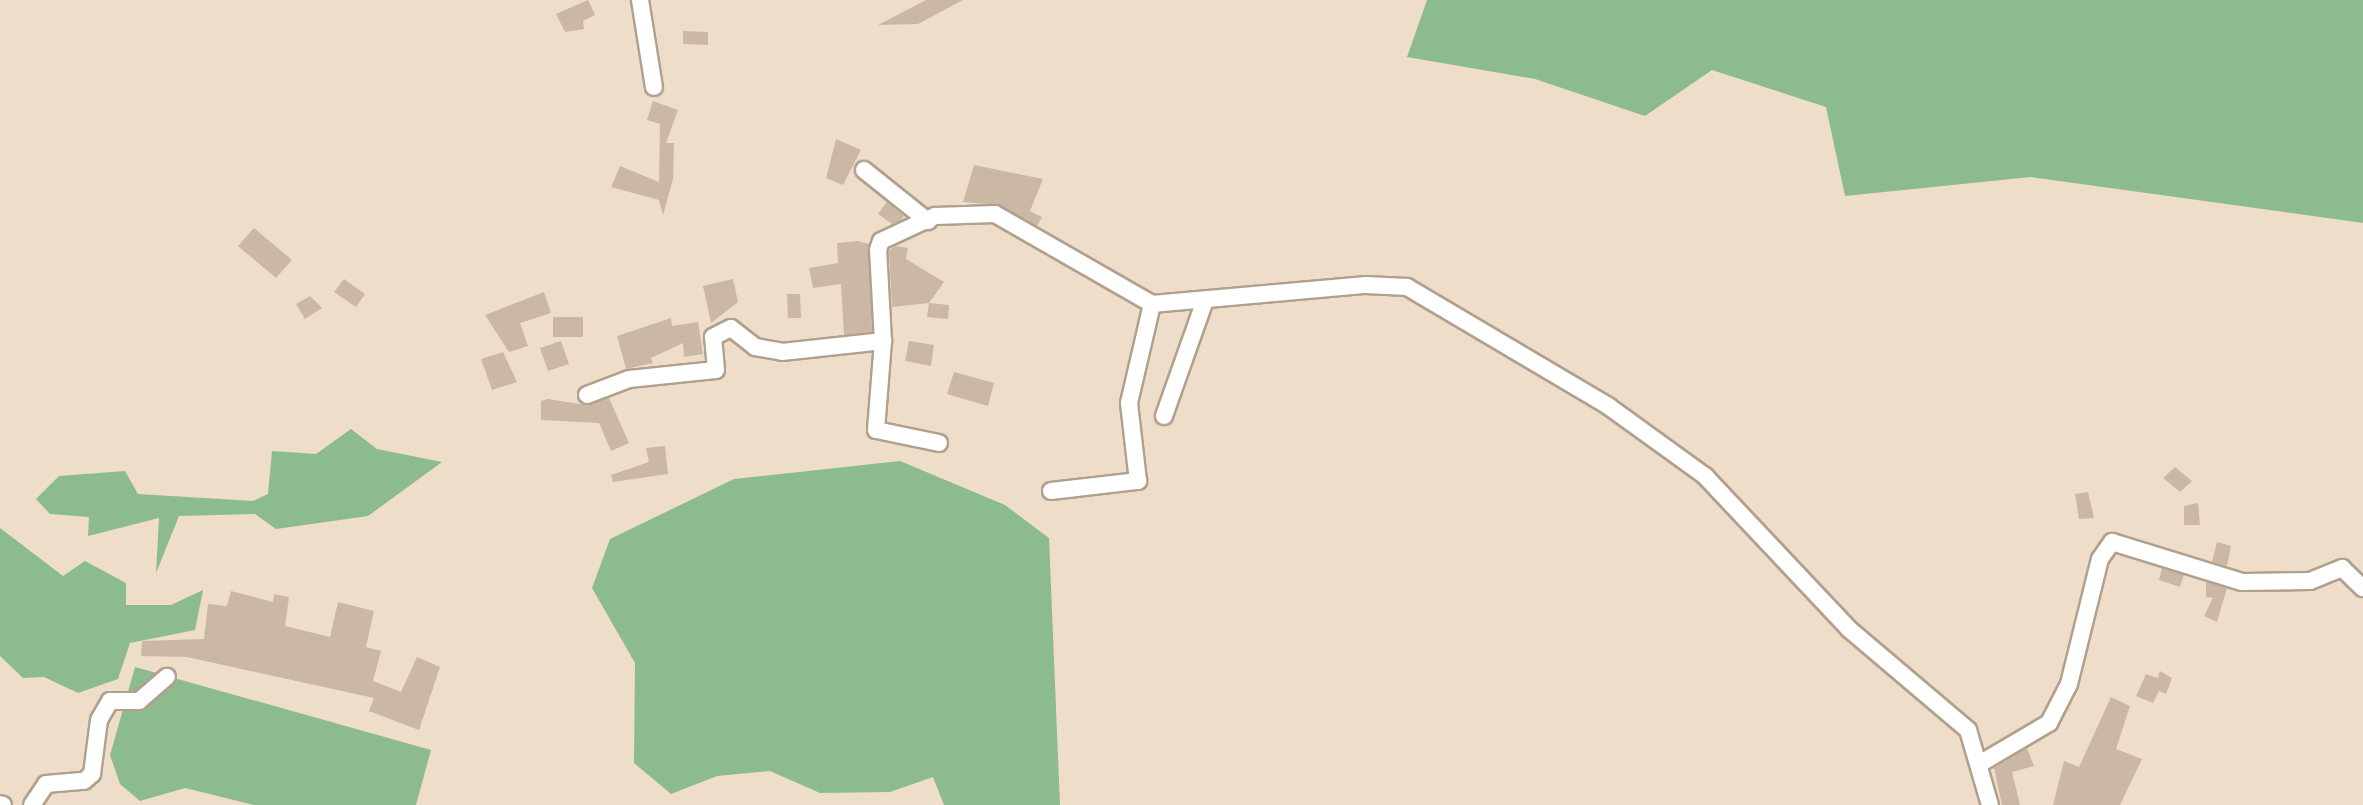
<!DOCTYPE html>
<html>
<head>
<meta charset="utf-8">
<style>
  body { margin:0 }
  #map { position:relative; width:2363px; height:805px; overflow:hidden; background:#eeddc8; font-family:"PT Sans",sans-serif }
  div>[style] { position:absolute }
  .forest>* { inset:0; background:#8cbc8d }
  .building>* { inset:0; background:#cab8a5 }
  .roads { filter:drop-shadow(2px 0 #b0a08d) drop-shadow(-2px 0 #b0a08d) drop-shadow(0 2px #b0a08d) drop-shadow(0 -2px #b0a08d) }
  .minor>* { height:16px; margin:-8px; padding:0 8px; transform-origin:8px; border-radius:8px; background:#fff }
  span { translate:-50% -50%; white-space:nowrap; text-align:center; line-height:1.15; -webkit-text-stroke:5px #fcead5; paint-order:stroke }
</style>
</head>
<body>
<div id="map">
  <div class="forest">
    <i style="clip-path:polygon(1427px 0,2363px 0,2363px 223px,2031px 177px,1845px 196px,1826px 107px,1712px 70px,1645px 116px,1535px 79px,1407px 57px)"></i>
    <i style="clip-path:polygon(351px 429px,377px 449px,442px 462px,368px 516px,276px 529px,255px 514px,179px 516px,156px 573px,159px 518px,88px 536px,89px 517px,50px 514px,36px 499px,59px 476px,125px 471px,138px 494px,253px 501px,268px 494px,272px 451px,316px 454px)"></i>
    <i style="clip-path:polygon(900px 461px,1005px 505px,1049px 538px,1060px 805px,944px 805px,933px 777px,890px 792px,820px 793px,770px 771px,717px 776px,671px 794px,634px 763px,635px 663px,592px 588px,610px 539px,734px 479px)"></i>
    <i style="clip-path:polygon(0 528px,63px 576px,85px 561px,126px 583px,126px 605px,171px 605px,203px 590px,195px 630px,130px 643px,118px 679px,78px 693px,44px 677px,23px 678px,0 656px)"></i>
    <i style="clip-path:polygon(135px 667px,431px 750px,416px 805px,254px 805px,185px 788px,140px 801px,120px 784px,110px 755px)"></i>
  </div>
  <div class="building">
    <i style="clip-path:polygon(588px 0,595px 15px,583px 21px,584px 29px,565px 32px,556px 14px)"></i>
    <i style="clip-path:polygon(926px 0,963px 0,918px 24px,878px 25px)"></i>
    <i style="clip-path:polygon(683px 31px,708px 32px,708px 45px,683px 44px)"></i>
    <i style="clip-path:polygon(653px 101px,678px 110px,666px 143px,674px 143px,673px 179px,663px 215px,659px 200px,611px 187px,620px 166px,659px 182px,660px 124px,647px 120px)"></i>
    <i style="clip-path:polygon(836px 139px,861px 150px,843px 185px,826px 178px)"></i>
    <i style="clip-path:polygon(974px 165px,1043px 179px,1030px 211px,1042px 217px,1037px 226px,1000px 205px,963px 202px)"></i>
    <i style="clip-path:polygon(887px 202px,904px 216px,901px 220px,892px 224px,878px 214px)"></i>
    <i style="clip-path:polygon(254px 228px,292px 260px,276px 278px,238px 246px)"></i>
    <i style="clip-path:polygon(858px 241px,869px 244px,872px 332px,844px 335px,841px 284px,813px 288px,809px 268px,838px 263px,837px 243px)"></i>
    <i style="clip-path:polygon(895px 246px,908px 248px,906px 259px,944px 282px,929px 303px,949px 305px,948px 319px,927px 317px,929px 303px,892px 307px,889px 251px)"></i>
    <i style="clip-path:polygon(344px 279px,365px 294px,356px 307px,334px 292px)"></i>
    <i style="clip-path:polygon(733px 279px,738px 302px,711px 323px,703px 286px)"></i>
    <i style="clip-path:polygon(544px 292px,551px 313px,520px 323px,528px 346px,509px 352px,485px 315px)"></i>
    <i style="clip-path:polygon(787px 294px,800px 294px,801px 318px,788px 318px)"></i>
    <i style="clip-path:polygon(310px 296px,322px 308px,305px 319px,296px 304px)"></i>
    <i style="clip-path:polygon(553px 317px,583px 317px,583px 337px,553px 337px)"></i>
    <i style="clip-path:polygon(671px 318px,672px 326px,698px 322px,703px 354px,684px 357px,683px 343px,651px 358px,653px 363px,626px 369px,617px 336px)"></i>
    <i style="clip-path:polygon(561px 341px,569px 364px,548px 371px,540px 348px)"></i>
    <i style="clip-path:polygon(909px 341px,934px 345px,931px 366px,905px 361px)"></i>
    <i style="clip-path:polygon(503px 352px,517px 382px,492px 390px,481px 359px)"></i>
    <i style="clip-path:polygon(954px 372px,994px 383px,988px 406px,947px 394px)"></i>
    <i style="clip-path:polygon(609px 398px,629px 443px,611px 451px,599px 423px,541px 420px,541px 401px,548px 399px,586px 405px)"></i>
    <i style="clip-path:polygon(665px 446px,668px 474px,613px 482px,611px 475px,649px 462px,646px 448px)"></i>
    <i style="clip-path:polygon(2175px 467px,2192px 481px,2180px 492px,2163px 478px)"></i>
    <i style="clip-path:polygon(2088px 492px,2094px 518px,2079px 519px,2075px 494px)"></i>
    <i style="clip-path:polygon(2198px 503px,2200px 525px,2184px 525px,2184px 506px)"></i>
    <i style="clip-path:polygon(2217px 542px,2231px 546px,2227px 566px,2212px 562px)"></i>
    <i style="clip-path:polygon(2162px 568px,2184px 575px,2180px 587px,2159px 580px)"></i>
    <i style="clip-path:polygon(2206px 582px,2227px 588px,2217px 622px,2204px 616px,2213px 598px,2206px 597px)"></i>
    <i style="clip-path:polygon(231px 591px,273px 602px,274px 594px,289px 597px,285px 626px,330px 637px,338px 602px,374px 611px,366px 647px,381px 651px,373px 681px,401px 692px,417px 657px,440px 667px,419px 730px,369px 711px,374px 698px,187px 657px,141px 656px,142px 641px,204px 639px,208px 604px,227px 606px)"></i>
    <i style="clip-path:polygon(2160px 671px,2172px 678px,2166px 694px,2159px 691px,2153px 703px,2136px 696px,2146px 674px,2158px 678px)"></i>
    <i style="clip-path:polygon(2111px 697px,2130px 706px,2116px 749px,2142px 759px,2120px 805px,2053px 805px,2064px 761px,2079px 767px)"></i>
    <i style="clip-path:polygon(2027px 748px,2034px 766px,2012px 772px,2020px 805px,2002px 805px,1994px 768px)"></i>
  </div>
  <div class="roads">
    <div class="minor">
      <i style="left:640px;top:0;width:88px;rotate:80.9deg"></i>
      <i style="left:864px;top:170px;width:82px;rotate:38.6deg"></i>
      <i style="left:587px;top:395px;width:45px;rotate:-20.9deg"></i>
      <i style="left:629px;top:379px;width:87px;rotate:-5.9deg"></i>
      <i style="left:716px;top:370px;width:33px;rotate:-95deg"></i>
      <i style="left:713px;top:337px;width:20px;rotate:-27deg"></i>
      <i style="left:731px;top:328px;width:31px;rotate:38deg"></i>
      <i style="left:755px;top:347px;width:27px;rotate:10deg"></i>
      <i style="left:782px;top:352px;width:102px;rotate:-6.2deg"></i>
      <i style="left:1164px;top:416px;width:120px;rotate:-70.5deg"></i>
      <i style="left:939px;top:443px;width:64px;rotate:-168.3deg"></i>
      <i style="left:876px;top:430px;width:89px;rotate:-85.5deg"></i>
      <i style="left:883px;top:341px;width:91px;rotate:-93.1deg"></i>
      <i style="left:878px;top:250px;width:9px;rotate:-72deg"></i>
      <i style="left:881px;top:241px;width:60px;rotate:-24.8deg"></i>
      <i style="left:935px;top:216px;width:60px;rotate:-1.9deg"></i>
      <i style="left:995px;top:214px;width:181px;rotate:29.8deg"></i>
      <i style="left:1152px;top:304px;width:215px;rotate:-5.1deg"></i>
      <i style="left:1366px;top:285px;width:41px;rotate:2.8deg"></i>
      <i style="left:1407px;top:287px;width:234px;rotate:30.6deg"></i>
      <i style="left:1608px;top:406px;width:120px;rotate:35.8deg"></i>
      <i style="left:1705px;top:476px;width:210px;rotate:46.7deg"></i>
      <i style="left:1849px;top:629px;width:156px;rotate:40.3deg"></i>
      <i style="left:1968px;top:730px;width:78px;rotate:73.7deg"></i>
      <i style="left:1051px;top:491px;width:88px;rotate:-6.6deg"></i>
      <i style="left:1138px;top:481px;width:79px;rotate:-96.6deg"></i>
      <i style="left:1129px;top:403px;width:102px;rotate:-76.9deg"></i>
      <i style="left:1981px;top:763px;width:79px;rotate:-30.5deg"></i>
      <i style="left:2049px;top:723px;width:44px;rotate:-62.9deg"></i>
      <i style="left:2069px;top:684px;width:129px;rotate:-76.1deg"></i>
      <i style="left:2100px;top:559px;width:21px;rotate:-55deg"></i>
      <i style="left:2112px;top:542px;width:136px;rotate:17.1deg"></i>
      <i style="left:2242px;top:582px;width:68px;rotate:-0.8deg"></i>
      <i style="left:2310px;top:581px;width:35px;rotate:-22deg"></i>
      <i style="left:2342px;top:568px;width:29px;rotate:44deg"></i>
      <i style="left:0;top:804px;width:3px;rotate:18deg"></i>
      <i style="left:32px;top:805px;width:25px;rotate:-56deg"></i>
      <i style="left:46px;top:784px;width:38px;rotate:-5deg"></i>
      <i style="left:84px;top:781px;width:11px;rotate:-41deg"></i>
      <i style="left:92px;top:774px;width:54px;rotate:-82.6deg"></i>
      <i style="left:99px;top:720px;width:22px;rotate:-60deg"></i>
      <i style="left:110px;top:701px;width:29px"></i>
      <i style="left:139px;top:701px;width:37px;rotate:-41deg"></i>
    </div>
  </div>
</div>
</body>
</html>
